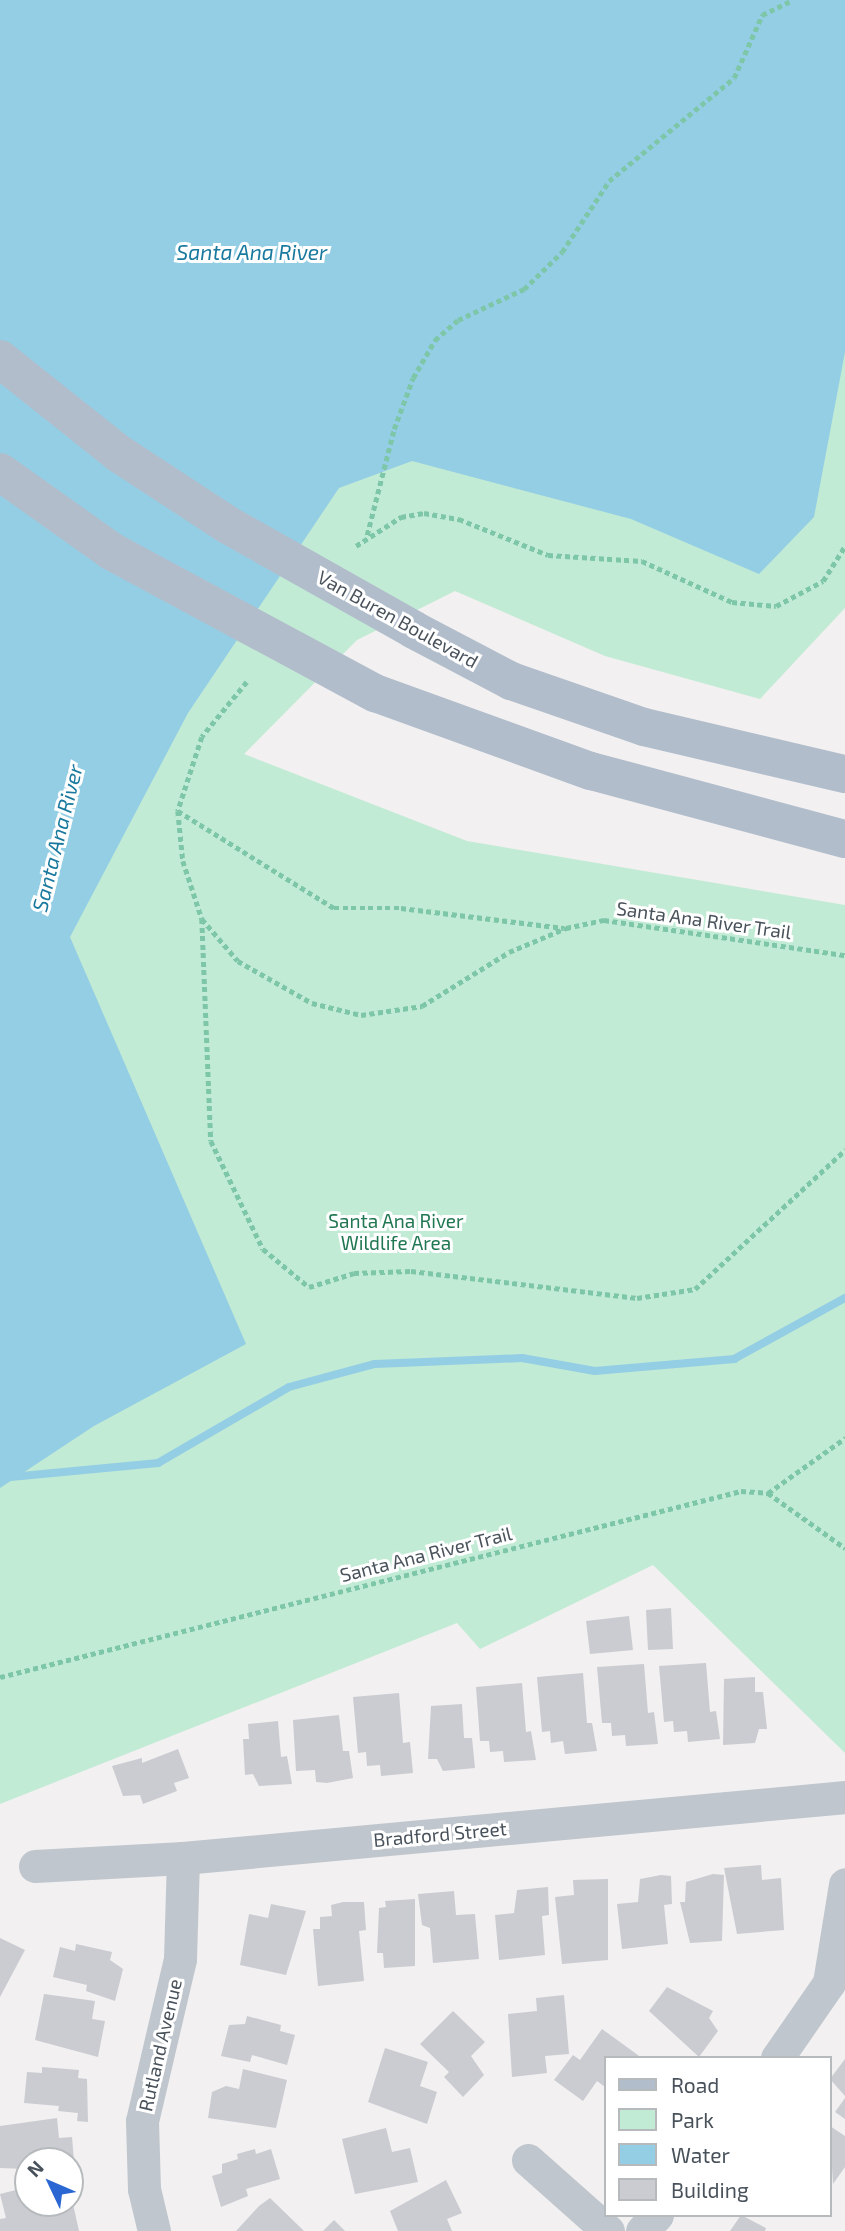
<!DOCTYPE html>
<html>
<head>
<meta charset="utf-8">
<style>
  body { margin:0 }
  #map { position:relative; width:845px; height:2231px; overflow:hidden; background:#f2f0f0; font-family:"Exo 2",sans-serif }
  div>[style] { position:absolute }
  .green>* { inset:0; background:#c2ebd5 }
  .water>* { inset:0; background:#94cee4 }
  .stream>* { height:8px; margin:-4px; padding:0 4px; transform-origin:4px; border-radius:4px; background:#94cee4 }
  .building>* { inset:0; background:#caccd2 }
  .path>* { height:4.5px; margin-top:-2.25px; transform-origin:0; background:repeating-linear-gradient(90deg,#7dc6a8 0 5px,transparent 0 8.5px) }
  .minor>* { height:33px; margin:-16.5px; padding:0 16.5px; transform-origin:16.5px; border-radius:16.5px; background:#bfc6cd }
  .major>* { height:38px; margin:-19px; padding:0 19px; transform-origin:19px; border-radius:19px; background:#b2bdcc }
  .major-bridge>* { height:38px; margin:-19px; padding:0 19px; transform-origin:19px; border-radius:19px; background:#b2bdcc }
  span { translate:-50% -50%; white-space:nowrap; text-align:center; line-height:1.15; -webkit-text-stroke:6px #fff; paint-order:stroke }
  .street-label { font-size:19px; color:#49525b }
  .park-label { font-size:19px; color:#207752 }
  .water-label { font-size:21px; color:#19799e; font-style:italic }
  .legend { position:absolute; left:604px; top:2056px; width:228px; height:161px; box-sizing:border-box; background:#fff; border:2px solid #b6babd; margin:0; padding:9px 12px; list-style:none; font-size:21px; color:#49525b }
  .legend li { display:flex; align-items:center; gap:14px; height:35px }
  .legend b { width:35px; border:2px solid #b6babd }
  .north { position:absolute; left:14px; top:2147px; width:70px; height:70px; box-sizing:border-box; background:#fff; border:2px solid #b6babd; border-radius:50%; rotate:314deg; font-size:19px; font-weight:700; line-height:28px; text-align:center; color:#49525b }
  .north::after { content:''; display:block; margin:auto; width:24px; height:32px; background:#2a67d2; clip-path:polygon(50% 0,100% 100%,50% 72%,0 100%) }
</style>
</head>
<body>
<div id="map">
  <div class="green">
    <i style="clip-path:polygon(0 0,845px 0,845px 608px,760px 699px,605px 656px,455px 591px,357px 640px,244px 754px,467px 841px,845px 905px,845px 1753px,653px 1565px,480px 1649px,457px 1623px,0 1804px)"></i>
  </div>
  <div class="water">
    <i style="clip-path:polygon(0 0,845px 0,845px 352px,814px 517px,759px 574px,631px 519px,412px 461px,339px 488px,188px 713px,70px 937px,246px 1344px,94px 1426px,0 1488px)"></i>
  </div>
  <div class="stream">
    <i style="left:0;top:1478px;width:159px;rotate:-5.4deg"></i>
    <i style="left:158px;top:1463px;width:151px;rotate:-30.1deg"></i>
    <i style="left:289px;top:1387px;width:89px;rotate:-15deg"></i>
    <i style="left:375px;top:1364px;width:147px;rotate:-2.3deg"></i>
    <i style="left:522px;top:1358px;width:74px;rotate:10.1deg"></i>
    <i style="left:595px;top:1371px;width:140px;rotate:-4.9deg"></i>
    <i style="left:734px;top:1359px;width:127px;rotate:-28.8deg"></i>
  </div>
  <div class="building">
    <i style="clip-path:polygon(671px 1608px,673px 1649px,648px 1650px,646px 1610px)"></i>
    <i style="clip-path:polygon(629px 1616px,633px 1650px,590px 1654px,586px 1621px)"></i>
    <i style="clip-path:polygon(706px 1663px,710px 1712px,716px 1711px,720px 1739px,688px 1742px,687px 1731px,674px 1732px,673px 1721px,664px 1722px,659px 1666px)"></i>
    <i style="clip-path:polygon(644px 1664px,648px 1713px,654px 1712px,658px 1744px,626px 1746px,625px 1735px,612px 1736px,611px 1723px,602px 1723px,597px 1667px)"></i>
    <i style="clip-path:polygon(583px 1673px,587px 1723px,592px 1723px,597px 1751px,565px 1754px,563px 1741px,551px 1743px,550px 1731px,542px 1732px,537px 1677px)"></i>
    <i style="clip-path:polygon(755px 1677px,755px 1692px,763px 1692px,767px 1729px,759px 1729px,755px 1743px,723px 1745px,724px 1679px)"></i>
    <i style="clip-path:polygon(522px 1683px,526px 1732px,531px 1731px,536px 1760px,504px 1762px,503px 1751px,490px 1752px,489px 1741px,480px 1741px,476px 1687px)"></i>
    <i style="clip-path:polygon(399px 1693px,403px 1743px,410px 1742px,413px 1773px,381px 1776px,380px 1765px,367px 1766px,366px 1752px,358px 1753px,353px 1697px)"></i>
    <i style="clip-path:polygon(462px 1704px,464px 1738px,472px 1738px,475px 1768px,443px 1771px,437px 1759px,428px 1759px,431px 1706px)"></i>
    <i style="clip-path:polygon(339px 1715px,343px 1751px,349px 1751px,353px 1778px,327px 1783px,316px 1782px,315px 1770px,296px 1771px,293px 1720px)"></i>
    <i style="clip-path:polygon(278px 1721px,281px 1757px,287px 1756px,292px 1784px,259px 1786px,253px 1774px,245px 1775px,243px 1739px,249px 1739px,248px 1724px)"></i>
    <i style="clip-path:polygon(178px 1749px,189px 1778px,174px 1783px,177px 1791px,143px 1804px,140px 1795px,123px 1796px,112px 1766px,142px 1758px,142px 1763px)"></i>
    <i style="clip-path:polygon(761px 1865px,762px 1880px,781px 1878px,784px 1930px,737px 1934px,724px 1868px)"></i>
    <i style="clip-path:polygon(713px 1874px,724px 1875px,722px 1941px,690px 1943px,680px 1902px,685px 1902px,686px 1882px)"></i>
    <i style="clip-path:polygon(661px 1875px,671px 1876px,672px 1904px,664px 1905px,668px 1944px,622px 1949px,617px 1904px,638px 1902px,640px 1879px)"></i>
    <i style="clip-path:polygon(608px 1879px,608px 1960px,562px 1964px,555px 1897px,574px 1895px,573px 1880px)"></i>
    <i style="clip-path:polygon(548px 1887px,549px 1915px,542px 1916px,545px 1955px,499px 1960px,495px 1915px,514px 1913px,517px 1890px)"></i>
    <i style="clip-path:polygon(454px 1891px,456px 1915px,475px 1914px,479px 1959px,433px 1963px,430px 1928px,422px 1925px,418px 1894px)"></i>
    <i style="clip-path:polygon(415px 1899px,415px 1966px,384px 1968px,383px 1953px,377px 1953px,379px 1908px,386px 1907px,385px 1901px)"></i>
    <i style="clip-path:polygon(343px 1902px,364px 1902px,366px 1930px,359px 1931px,364px 1981px,318px 1986px,313px 1929px,320px 1929px,320px 1917px,332px 1916px,331px 1905px)"></i>
    <i style="clip-path:polygon(271px 1904px,306px 1911px,286px 1975px,240px 1965px,249px 1914px,268px 1918px)"></i>
    <i style="clip-path:polygon(0 1938px,25px 1950px,0 1997px)"></i>
    <i style="clip-path:polygon(76px 1944px,112px 1952px,110px 1960px,123px 1969px,115px 2001px,86px 1991px,87px 1985px,53px 1977px,60px 1947px,75px 1951px)"></i>
    <i style="clip-path:polygon(667px 1987px,713px 2011px,709px 2018px,718px 2031px,699px 2057px,649px 2011px)"></i>
    <i style="clip-path:polygon(44px 1994px,95px 2001px,92px 2019px,105px 2021px,98px 2057px,35px 2040px)"></i>
    <i style="clip-path:polygon(564px 1995px,569px 2054px,545px 2056px,547px 2073px,512px 2077px,508px 2014px,537px 2011px,536px 1998px)"></i>
    <i style="clip-path:polygon(453px 2011px,485px 2042px,471px 2056px,484px 2075px,463px 2097px,444px 2077px,449px 2072px,420px 2044px)"></i>
    <i style="clip-path:polygon(247px 2016px,281px 2025px,280px 2031px,295px 2035px,287px 2065px,252px 2055px,250px 2062px,221px 2056px,229px 2025px,245px 2024px)"></i>
    <i style="clip-path:polygon(602px 2029px,642px 2058px,605px 2058px,605px 2087px,597px 2081px,583px 2101px,554px 2080px,573px 2055px,580px 2060px)"></i>
    <i style="clip-path:polygon(385px 2048px,428px 2062px,420px 2086px,437px 2092px,427px 2124px,368px 2102px)"></i>
    <i style="clip-path:polygon(845px 2059px,845px 2096px,830px 2079px)"></i>
    <i style="clip-path:polygon(42px 2067px,79px 2070px,78px 2078px,87px 2079px,88px 2122px,77px 2121px,78px 2113px,58px 2111px,59px 2106px,24px 2103px,27px 2072px,42px 2073px)"></i>
    <i style="clip-path:polygon(243px 2069px,287px 2080px,276px 2128px,208px 2118px,212px 2092px,226px 2086px,239px 2089px)"></i>
    <i style="clip-path:polygon(845px 2098px,845px 2119px,835px 2112px)"></i>
    <i style="clip-path:polygon(829px 2117px,830px 2126px,845px 2136px,845px 2167px,833px 2184px)"></i>
    <i style="clip-path:polygon(57px 2118px,59px 2138px,72px 2137px,75px 2173px,70px 2173px,70px 2161px,28px 2161px,28px 2169px,0 2168px,0 2126px)"></i>
    <i style="clip-path:polygon(386px 2128px,392px 2152px,410px 2148px,418px 2182px,355px 2194px,342px 2139px)"></i>
    <i style="clip-path:polygon(255px 2149px,256px 2154px,271px 2149px,280px 2179px,246px 2189px,248px 2196px,221px 2207px,212px 2176px,222px 2173px,222px 2164px,238px 2159px,237px 2154px)"></i>
    <i style="clip-path:polygon(446px 2180px,462px 2213px,447px 2219px,452px 2231px,398px 2231px,390px 2211px)"></i>
    <i style="clip-path:polygon(28px 2187px,28px 2203px,70px 2203px,71px 2195px,79px 2231px,0 2231px,0 2219px,6px 2218px,0 2194px)"></i>
    <i style="clip-path:polygon(270px 2198px,304px 2231px,236px 2231px,259px 2206px)"></i>
    <i style="clip-path:polygon(741px 2215px,766px 2228px,765px 2231px,730px 2231px)"></i>
    <i style="clip-path:polygon(334px 2220px,345px 2231px,323px 2231px)"></i>
  </div>
  <div class="path">
    <i style="left:367px;top:535px;width:109px;rotate:-75.7deg"></i>
    <i style="left:394px;top:429px;width:54px;rotate:-69.6deg"></i>
    <i style="left:413px;top:378px;width:44px;rotate:-59.9deg"></i>
    <i style="left:435px;top:340px;width:30px;rotate:-41deg"></i>
    <i style="left:458px;top:320px;width:73px;rotate:-25.2deg"></i>
    <i style="left:524px;top:289px;width:53px;rotate:-44.2deg"></i>
    <i style="left:562px;top:252px;width:85px;rotate:-56.5deg"></i>
    <i style="left:609px;top:181px;width:162px;rotate:-39.5deg"></i>
    <i style="left:734px;top:78px;width:69px;rotate:-66deg"></i>
    <i style="left:762px;top:15px;width:34px;rotate:-26deg"></i>
    <i style="left:356px;top:546px;width:54px;rotate:-32.8deg"></i>
    <i style="left:401px;top:517px;width:23px;rotate:-10deg"></i>
    <i style="left:424px;top:513px;width:36px;rotate:10deg"></i>
    <i style="left:459px;top:519px;width:96px;rotate:22deg"></i>
    <i style="left:548px;top:555px;width:94px;rotate:3.7deg"></i>
    <i style="left:642px;top:561px;width:99px;rotate:24.5deg"></i>
    <i style="left:732px;top:602px;width:44px;rotate:5.2deg"></i>
    <i style="left:776px;top:606px;width:53px;rotate:-28deg"></i>
    <i style="left:823px;top:581px;width:41px;rotate:-57.8deg"></i>
    <i style="left:247px;top:682px;width:71px;rotate:129.3deg"></i>
    <i style="left:202px;top:737px;width:78px;rotate:108deg"></i>
    <i style="left:178px;top:811px;width:50px;rotate:84.3deg"></i>
    <i style="left:183px;top:861px;width:61px;rotate:71.9deg"></i>
    <i style="left:202px;top:919px;width:55px;rotate:49.4deg"></i>
    <i style="left:238px;top:961px;width:85px;rotate:29.6deg"></i>
    <i style="left:312px;top:1003px;width:50px;rotate:13.8deg"></i>
    <i style="left:361px;top:1015px;width:62px;rotate:-8.4deg"></i>
    <i style="left:422px;top:1006px;width:102px;rotate:-31.8deg"></i>
    <i style="left:509px;top:952px;width:62px;rotate:-22.8deg"></i>
    <i style="left:566px;top:928px;width:39px;rotate:-12deg"></i>
    <i style="left:604px;top:920px;width:244px;rotate:8.3deg"></i>
    <i style="left:178px;top:811px;width:184px;rotate:31.9deg"></i>
    <i style="left:334px;top:908px;width:67px"></i>
    <i style="left:401px;top:908px;width:164px;rotate:7deg"></i>
    <i style="left:202px;top:919px;width:222px;rotate:87.7deg"></i>
    <i style="left:211px;top:1141px;width:120px;rotate:64.3deg"></i>
    <i style="left:263px;top:1249px;width:60px;rotate:39.6deg"></i>
    <i style="left:309px;top:1287px;width:47px;rotate:-17.3deg"></i>
    <i style="left:354px;top:1273px;width:57px;rotate:-2deg"></i>
    <i style="left:411px;top:1271px;width:228px;rotate:6.8deg"></i>
    <i style="left:637px;top:1298px;width:59px;rotate:-8.8deg"></i>
    <i style="left:695px;top:1289px;width:205px;rotate:-42.8deg"></i>
    <i style="left:768px;top:1493px;width:95px;rotate:-35.5deg"></i>
    <i style="left:0;top:1677px;width:764px;rotate:-14.09deg"></i>
    <i style="left:741px;top:1491px;width:27px;rotate:4deg"></i>
    <i style="left:768px;top:1493px;width:95px;rotate:35.5deg"></i>
  </div>
  <div class="minor">
    <i style="left:35px;top:1866px;width:148px;rotate:-3.1deg"></i>
    <i style="left:183px;top:1858px;width:665px;rotate:-5.26deg"></i>
    <i style="left:777px;top:2058px;width:91px;rotate:-55.3deg"></i>
    <i style="left:829px;top:1983px;width:100px;rotate:-80.8deg"></i>
    <i style="left:528px;top:2160px;width:107px;rotate:41.6deg"></i>
    <i style="left:154px;top:2231px;width:43px;rotate:-103.4deg"></i>
    <i style="left:144px;top:2189px;width:68px;rotate:-91.7deg"></i>
    <i style="left:142px;top:2121px;width:166px;rotate:-76.8deg"></i>
    <i style="left:180px;top:1959px;width:101px;rotate:-88.3deg"></i>
    <i style="left:642px;top:2231px;width:22px;rotate:-47deg"></i>
  </div>
  <div class="major">
    <i style="left:414px;top:630px;width:110px;rotate:27.7deg"></i>
    <i style="left:511px;top:681px;width:141px;rotate:19.1deg"></i>
    <i style="left:644px;top:727px;width:206px;rotate:13.2deg"></i>
    <i style="left:375px;top:693px;width:230px;rotate:19.9deg"></i>
    <i style="left:591px;top:771px;width:263px;rotate:15deg"></i>
  </div>
  <div class="major-bridge">
    <i style="left:0;top:359px;width:151px;rotate:38.5deg"></i>
    <i style="left:118px;top:453px;width:131px;rotate:33.2deg"></i>
    <i style="left:228px;top:525px;width:214px;rotate:29.4deg"></i>
    <i style="left:0;top:472px;width:136px;rotate:35.4deg"></i>
    <i style="left:111px;top:551px;width:300px;rotate:28.3deg"></i>
  </div>
  <div class="street-label">
    <span style="left:398px;top:619px;rotate:29deg">Van Buren Boulevard</span>
    <span style="left:704px;top:920px;rotate:8deg">Santa Ana River Trail</span>
    <span style="left:426px;top:1554px;rotate:-14deg">Santa Ana River Trail</span>
    <span style="left:440px;top:1834px;rotate:-5deg">Bradford Street</span>
    <span style="left:160px;top:2045px;rotate:-77deg">Rutland Avenue</span>
  </div>
  <div class="park-label">
    <span style="left:396px;top:1232px">Santa Ana River<br>Wildlife Area</span>
  </div>
  <div class="water-label">
    <span style="left:252px;top:252px">Santa Ana River</span>
    <span style="left:57px;top:838px;rotate:-76deg">Santa Ana River</span>
  </div>
  <ul class="legend">
  <li><b style="height:9px;background:#b2bdcc"></b>Road</li>
  <li><b style="height:19px;background:#c2ebd5"></b>Park</li>
  <li><b style="height:19px;background:#94cee4"></b>Water</li>
  <li><b style="height:19px;background:#caccd2"></b>Building</li>
  </ul>
  <div class="north">N</div>
</div>
</body>
</html>
